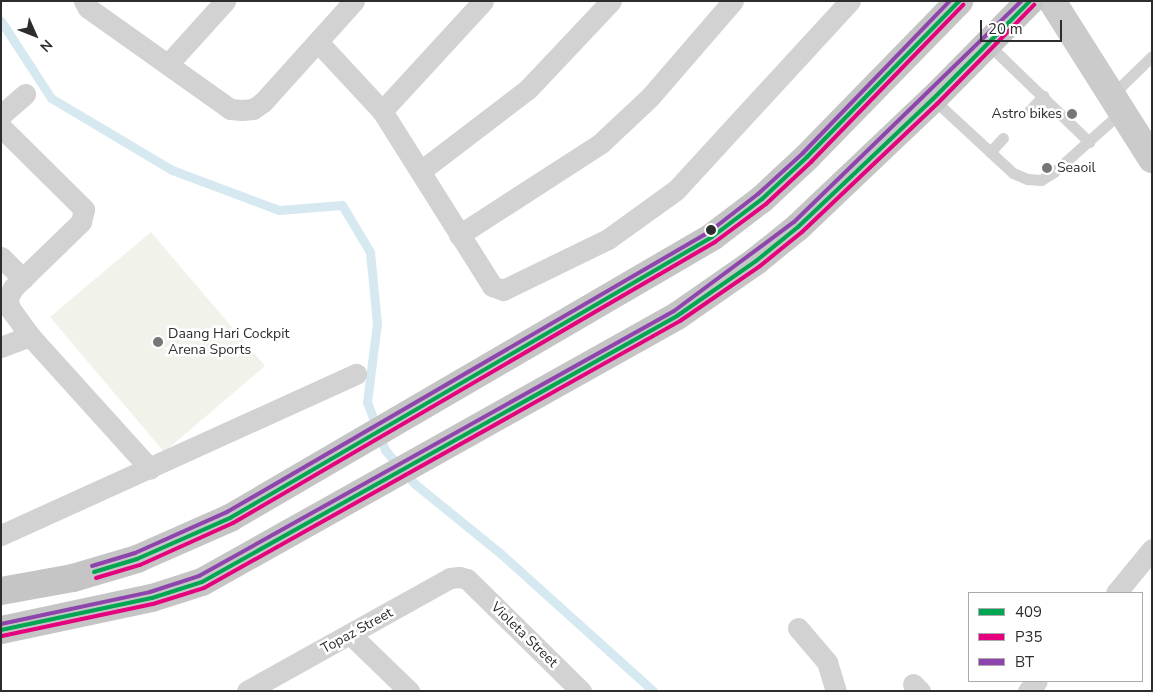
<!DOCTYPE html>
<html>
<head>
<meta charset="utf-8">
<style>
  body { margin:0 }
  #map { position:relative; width:1153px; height:692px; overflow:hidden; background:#fff; font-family:"Nunito Sans",sans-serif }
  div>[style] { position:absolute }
  .green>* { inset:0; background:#f1f3eb }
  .stream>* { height:9px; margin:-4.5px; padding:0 4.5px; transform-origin:4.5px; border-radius:4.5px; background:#d7e9f0 }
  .service>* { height:11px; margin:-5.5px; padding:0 5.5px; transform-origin:5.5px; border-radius:5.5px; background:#d2d2d2 }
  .minor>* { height:21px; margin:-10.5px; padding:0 10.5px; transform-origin:10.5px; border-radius:10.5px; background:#d2d2d2 }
  .secondary>* { height:28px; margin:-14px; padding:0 14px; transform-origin:14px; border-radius:14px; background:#cbcbcb }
  .primary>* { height:28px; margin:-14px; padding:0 14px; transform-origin:14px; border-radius:14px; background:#c5c5c5 }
  .bus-1>* { height:4px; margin:-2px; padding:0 2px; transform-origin:2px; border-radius:2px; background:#00a651 }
  .bus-2>* { height:4px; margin:-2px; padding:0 2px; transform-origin:2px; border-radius:2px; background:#e5007d }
  .bus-3>* { height:4px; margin:-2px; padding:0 2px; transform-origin:2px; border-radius:2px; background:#8e44ad }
  .dots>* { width:14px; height:14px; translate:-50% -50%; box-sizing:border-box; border:2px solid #fff; border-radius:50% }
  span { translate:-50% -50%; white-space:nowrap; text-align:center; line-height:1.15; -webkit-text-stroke:5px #fff; paint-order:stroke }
  .poi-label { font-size:14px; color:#2d2d2d }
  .right { translate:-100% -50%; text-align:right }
  .left { translate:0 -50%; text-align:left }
  .street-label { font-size:14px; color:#2d2d2d }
  .frame { position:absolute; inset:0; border:2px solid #2d2d2d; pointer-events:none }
  .legend { position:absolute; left:968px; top:592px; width:175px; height:90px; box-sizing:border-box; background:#fff; border:1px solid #ababab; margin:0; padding:6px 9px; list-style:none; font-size:15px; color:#2d2d2d }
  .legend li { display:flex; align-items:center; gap:10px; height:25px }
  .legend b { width:25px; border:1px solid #ababab }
  .north { position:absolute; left:10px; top:10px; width:50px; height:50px; -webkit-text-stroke:4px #fff; paint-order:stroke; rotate:134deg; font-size:14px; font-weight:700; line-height:20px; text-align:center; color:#2d2d2d }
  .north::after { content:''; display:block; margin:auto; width:18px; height:22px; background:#2d2d2d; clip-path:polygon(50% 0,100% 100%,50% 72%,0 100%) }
  .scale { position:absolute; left:980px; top:20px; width:82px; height:22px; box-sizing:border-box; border:2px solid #2d2d2d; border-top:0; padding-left:6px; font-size:15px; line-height:18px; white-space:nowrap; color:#2d2d2d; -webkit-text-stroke:4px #fff; paint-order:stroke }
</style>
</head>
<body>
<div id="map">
  <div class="green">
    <i style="clip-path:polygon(151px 232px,265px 366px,164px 452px,50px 317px)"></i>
  </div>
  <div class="stream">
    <i style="left:1px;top:21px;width:92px;rotate:57deg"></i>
    <i style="left:51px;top:98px;width:141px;rotate:30.8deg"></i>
    <i style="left:172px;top:170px;width:114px;rotate:20.5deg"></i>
    <i style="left:279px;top:210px;width:63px;rotate:-4.5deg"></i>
    <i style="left:342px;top:205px;width:55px;rotate:59.2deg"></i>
    <i style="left:370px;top:252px;width:71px;rotate:84.4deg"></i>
    <i style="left:377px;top:323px;width:80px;rotate:97.2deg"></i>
    <i style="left:367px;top:402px;width:51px;rotate:69.4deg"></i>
    <i style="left:385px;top:450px;width:45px;rotate:48.6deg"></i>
    <i style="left:415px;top:484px;width:109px;rotate:39.1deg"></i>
    <i style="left:500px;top:553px;width:206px;rotate:42deg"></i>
  </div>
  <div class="service">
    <i style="left:988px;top:44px;width:141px;rotate:44.1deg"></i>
    <i style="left:1112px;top:95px;width:56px;rotate:-44.3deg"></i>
    <i style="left:933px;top:99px;width:109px;rotate:42.8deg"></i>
    <i style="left:1013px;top:173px;width:15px;rotate:23deg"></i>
    <i style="left:1027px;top:179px;width:14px;rotate:4deg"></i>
    <i style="left:1041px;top:180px;width:15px;rotate:-32deg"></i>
    <i style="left:1054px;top:172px;width:90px;rotate:-41.8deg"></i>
    <i style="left:1029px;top:111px;width:21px;rotate:-47deg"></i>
    <i style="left:990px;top:152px;width:19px;rotate:-47deg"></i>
  </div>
  <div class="minor">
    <i style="left:84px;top:1px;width:8px;rotate:60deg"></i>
    <i style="left:88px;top:8px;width:174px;rotate:35.4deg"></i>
    <i style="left:230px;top:109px;width:12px;rotate:5deg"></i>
    <i style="left:242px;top:110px;width:11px;rotate:-5deg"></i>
    <i style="left:253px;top:109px;width:12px;rotate:-35deg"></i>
    <i style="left:263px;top:102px;width:136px;rotate:-48deg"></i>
    <i style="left:318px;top:42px;width:94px;rotate:47.2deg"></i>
    <i style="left:382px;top:111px;width:207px;rotate:57.8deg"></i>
    <i style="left:492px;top:286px;width:12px;rotate:20deg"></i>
    <i style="left:503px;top:290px;width:117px;rotate:-25.9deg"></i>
    <i style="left:608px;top:239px;width:84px;rotate:-35.8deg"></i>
    <i style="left:676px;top:190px;width:257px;rotate:-47.4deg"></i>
    <i style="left:169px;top:63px;width:84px;rotate:-47.9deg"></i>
    <i style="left:382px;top:111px;width:149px;rotate:-47.4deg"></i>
    <i style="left:1px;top:115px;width:32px;rotate:-41deg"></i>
    <i style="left:1px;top:127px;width:117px;rotate:44.7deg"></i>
    <i style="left:84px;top:209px;width:13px;rotate:103deg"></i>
    <i style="left:81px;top:222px;width:95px;rotate:135.9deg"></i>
    <i style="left:13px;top:288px;width:11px;rotate:117deg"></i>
    <i style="left:8px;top:298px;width:9px;rotate:84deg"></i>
    <i style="left:9px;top:307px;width:36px;rotate:54deg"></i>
    <i style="left:422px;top:170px;width:133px;rotate:-37.4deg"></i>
    <i style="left:528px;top:89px;width:121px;rotate:-46.7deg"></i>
    <i style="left:459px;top:235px;width:169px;rotate:-32.9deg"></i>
    <i style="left:601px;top:143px;width:67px;rotate:-43.2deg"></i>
    <i style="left:650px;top:97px;width:127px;rotate:-49.2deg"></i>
    <i style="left:1px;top:257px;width:31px;rotate:45deg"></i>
    <i style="left:1px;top:347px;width:31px;rotate:-21deg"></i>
    <i style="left:30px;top:336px;width:179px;rotate:47.9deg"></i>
    <i style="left:1px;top:535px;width:390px;rotate:-24.4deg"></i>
    <i style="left:1116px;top:593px;width:57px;rotate:-50.7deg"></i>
    <i style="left:798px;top:628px;width:45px;rotate:49.5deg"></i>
    <i style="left:827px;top:662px;width:30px;rotate:73deg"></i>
    <i style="left:351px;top:635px;width:81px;rotate:44deg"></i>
    <i style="left:913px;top:684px;width:10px;rotate:45deg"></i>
    <i style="left:247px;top:691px;width:232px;rotate:-29.1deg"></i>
    <i style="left:450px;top:578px;width:9px;rotate:-6deg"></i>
    <i style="left:459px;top:577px;width:8px;rotate:14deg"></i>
    <i style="left:467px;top:579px;width:160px;rotate:44.5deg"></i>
    <i style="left:1028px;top:691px;width:13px;rotate:-48deg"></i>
  </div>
  <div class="secondary">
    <i style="left:1052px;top:1px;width:187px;rotate:57.7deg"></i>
  </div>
  <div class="primary">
    <i style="left:1px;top:591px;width:73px;rotate:-10.2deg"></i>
    <i style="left:73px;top:578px;width:67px;rotate:-16.5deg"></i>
    <i style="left:137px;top:559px;width:102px;rotate:-23.8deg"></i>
    <i style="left:230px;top:518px;width:558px;rotate:-30.24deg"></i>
    <i style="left:712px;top:237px;width:63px;rotate:-37.2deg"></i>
    <i style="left:762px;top:199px;width:62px;rotate:-43deg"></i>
    <i style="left:807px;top:157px;width:218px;rotate:-45.7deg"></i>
    <i style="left:1px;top:630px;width:154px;rotate:-12deg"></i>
    <i style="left:152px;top:598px;width:52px;rotate:-17.7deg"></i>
    <i style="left:202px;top:582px;width:544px;rotate:-29.25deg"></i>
    <i style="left:677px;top:316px;width:96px;rotate:-34.8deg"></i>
    <i style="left:756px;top:261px;width:54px;rotate:-39deg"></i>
    <i style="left:798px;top:227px;width:186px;rotate:-43.5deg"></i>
    <i style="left:933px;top:99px;width:138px;rotate:-45.3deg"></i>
  </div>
  <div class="bus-1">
    <i style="left:94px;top:572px;width:45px;rotate:-16.8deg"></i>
    <i style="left:137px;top:559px;width:102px;rotate:-23.8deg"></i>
    <i style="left:230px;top:518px;width:558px;rotate:-30.24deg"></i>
    <i style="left:712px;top:237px;width:63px;rotate:-37.2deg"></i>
    <i style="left:762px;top:199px;width:62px;rotate:-43deg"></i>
    <i style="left:807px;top:157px;width:218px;rotate:-45.7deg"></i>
    <i style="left:1px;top:630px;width:154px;rotate:-12deg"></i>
    <i style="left:152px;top:598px;width:52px;rotate:-17.7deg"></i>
    <i style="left:202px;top:582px;width:544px;rotate:-29.25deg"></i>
    <i style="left:677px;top:316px;width:96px;rotate:-34.8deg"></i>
    <i style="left:756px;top:261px;width:54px;rotate:-39deg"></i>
    <i style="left:798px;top:227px;width:186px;rotate:-43.5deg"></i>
    <i style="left:933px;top:99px;width:138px;rotate:-45.3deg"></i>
  </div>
  <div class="bus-2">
    <i style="left:96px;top:578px;width:46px;rotate:-16.5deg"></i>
    <i style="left:140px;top:565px;width:102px;rotate:-24.3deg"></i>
    <i style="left:233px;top:523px;width:558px;rotate:-30.24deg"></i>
    <i style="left:715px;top:242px;width:64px;rotate:-36.7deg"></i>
    <i style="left:766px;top:204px;width:62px;rotate:-43deg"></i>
    <i style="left:811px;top:162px;width:219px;rotate:-45.9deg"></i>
    <i style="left:2px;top:636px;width:154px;rotate:-12deg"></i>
    <i style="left:153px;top:604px;width:53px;rotate:-17.4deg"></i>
    <i style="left:204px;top:588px;width:546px;rotate:-29.29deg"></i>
    <i style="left:680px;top:321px;width:97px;rotate:-34.5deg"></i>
    <i style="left:760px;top:266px;width:54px;rotate:-39deg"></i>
    <i style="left:802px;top:232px;width:186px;rotate:-43.5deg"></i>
    <i style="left:937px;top:104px;width:139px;rotate:-45.6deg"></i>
  </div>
  <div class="bus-3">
    <i style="left:92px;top:566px;width:45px;rotate:-16.8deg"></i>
    <i style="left:135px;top:553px;width:101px;rotate:-24deg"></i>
    <i style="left:227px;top:512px;width:557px;rotate:-30.15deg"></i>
    <i style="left:709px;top:232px;width:62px;rotate:-37.8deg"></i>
    <i style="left:758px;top:194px;width:61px;rotate:-42.3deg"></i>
    <i style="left:803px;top:153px;width:211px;rotate:-46deg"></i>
    <i style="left:1px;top:624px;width:152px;rotate:-12.1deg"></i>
    <i style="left:150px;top:592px;width:52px;rotate:-18.1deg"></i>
    <i style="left:199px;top:576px;width:544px;rotate:-29.16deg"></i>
    <i style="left:674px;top:311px;width:149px;rotate:-36.6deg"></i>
    <i style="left:794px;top:222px;width:317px;rotate:-44.2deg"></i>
  </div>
  <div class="dots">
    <i style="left:1072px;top:114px;background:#767676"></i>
    <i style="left:1047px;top:168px;background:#767676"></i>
    <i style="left:711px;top:230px;background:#2d2d2d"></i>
    <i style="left:158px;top:342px;background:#767676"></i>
  </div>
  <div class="poi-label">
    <span class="right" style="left:1062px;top:114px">Astro bikes</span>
    <span class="left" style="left:1057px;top:168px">Seaoil</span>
    <span class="left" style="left:168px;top:342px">Daang Hari Cockpit<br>Arena Sports</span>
  </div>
  <div class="street-label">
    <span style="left:357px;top:631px;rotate:-29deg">Topaz Street</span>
    <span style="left:524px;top:635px;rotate:44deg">Violeta Street</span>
  </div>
  <div class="frame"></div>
  <ul class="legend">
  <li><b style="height:6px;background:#00a651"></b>409</li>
  <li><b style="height:6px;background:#e5007d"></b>P35</li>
  <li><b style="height:6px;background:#8e44ad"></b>BT</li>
  </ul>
  <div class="north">N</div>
  <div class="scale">20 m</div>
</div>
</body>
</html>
